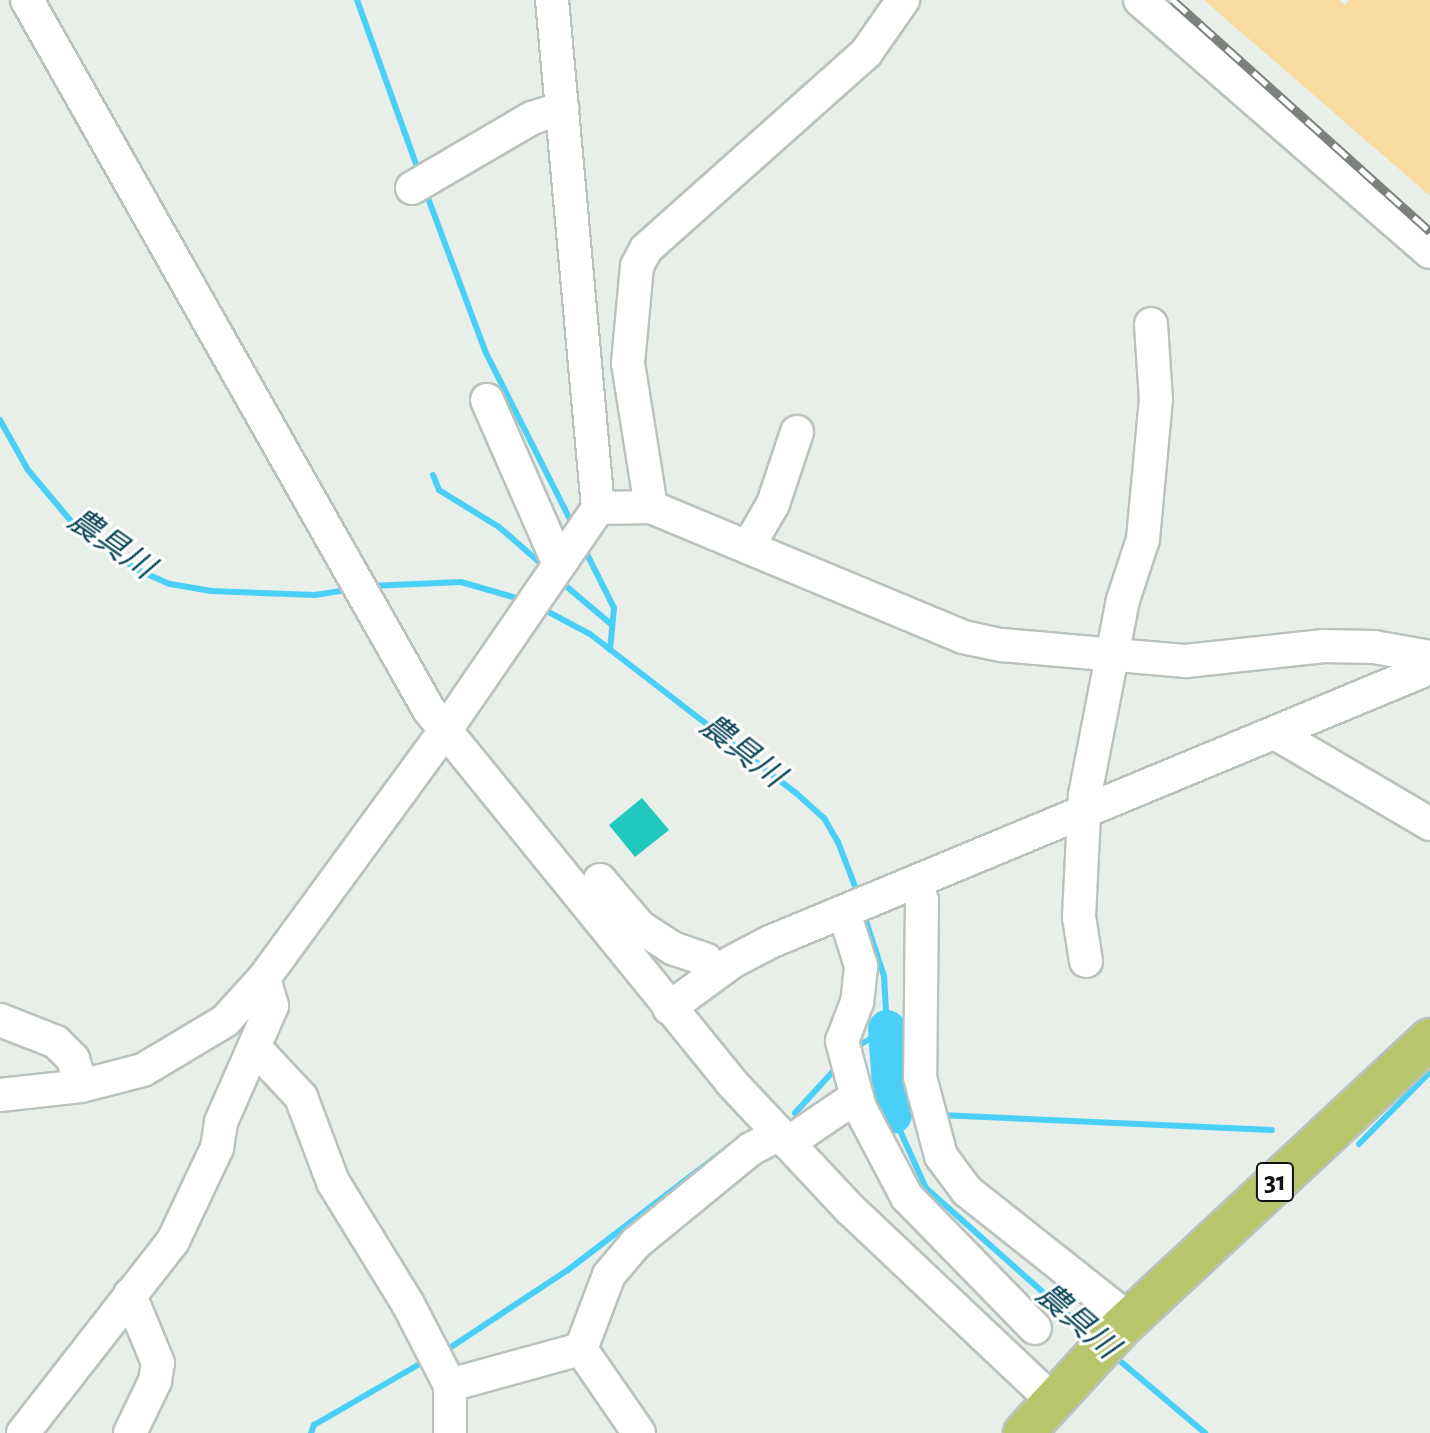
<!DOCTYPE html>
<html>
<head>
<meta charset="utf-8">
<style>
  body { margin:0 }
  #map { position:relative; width:1430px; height:1433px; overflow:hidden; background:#e7efe8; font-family:"Alegreya Sans","Noto Sans JP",sans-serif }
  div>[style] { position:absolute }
  .green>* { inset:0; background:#f9dba0 }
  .stream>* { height:6px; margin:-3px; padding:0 3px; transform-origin:3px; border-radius:3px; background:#4ad0f8 }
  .river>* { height:38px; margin:-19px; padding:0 19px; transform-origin:19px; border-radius:19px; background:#4ad0f8 }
  .building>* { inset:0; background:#20c8bd }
  .roads { filter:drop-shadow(2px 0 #bac2bc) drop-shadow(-2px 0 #bac2bc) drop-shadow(0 2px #bac2bc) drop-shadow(0 -2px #bac2bc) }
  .minor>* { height:32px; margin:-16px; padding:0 16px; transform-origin:16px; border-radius:16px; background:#fff }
  .major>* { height:40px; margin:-20px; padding:0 20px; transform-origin:20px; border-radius:20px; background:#b9c56b }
  .rail>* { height:9px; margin-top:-4.5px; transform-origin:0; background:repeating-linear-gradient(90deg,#fff 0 18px,#7c817d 0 36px); box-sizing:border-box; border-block:2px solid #7c817d }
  span { translate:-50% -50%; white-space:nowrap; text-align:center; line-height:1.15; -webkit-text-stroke:6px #fff; paint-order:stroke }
  .shield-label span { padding:2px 6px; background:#fff; border:2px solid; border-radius:6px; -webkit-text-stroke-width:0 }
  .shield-label { font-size:28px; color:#0e110f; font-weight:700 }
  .water-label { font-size:32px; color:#0d4858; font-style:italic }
</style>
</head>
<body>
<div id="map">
  <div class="green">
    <i style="clip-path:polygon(1204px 0,1339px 0,1345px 5px,1349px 0,1430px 0,1430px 196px)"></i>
  </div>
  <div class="stream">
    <i style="left:357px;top:0;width:183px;rotate:70.2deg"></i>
    <i style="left:425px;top:190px;width:174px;rotate:69.5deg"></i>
    <i style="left:486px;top:353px;width:186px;rotate:63.2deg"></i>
    <i style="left:0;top:420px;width:57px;rotate:60.8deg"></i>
    <i style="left:28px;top:470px;width:75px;rotate:49.9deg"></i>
    <i style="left:76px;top:527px;width:75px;rotate:34.7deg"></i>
    <i style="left:138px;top:570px;width:35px;rotate:24deg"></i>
    <i style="left:170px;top:584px;width:42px;rotate:9.7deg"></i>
    <i style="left:211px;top:591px;width:104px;rotate:2.2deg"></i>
    <i style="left:315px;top:595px;width:36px;rotate:-9deg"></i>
    <i style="left:433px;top:475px;width:16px;rotate:68deg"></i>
    <i style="left:439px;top:490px;width:70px;rotate:31.7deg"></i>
    <i style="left:499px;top:527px;width:62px;rotate:41.1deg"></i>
    <i style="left:587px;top:554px;width:60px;rotate:63.4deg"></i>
    <i style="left:614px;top:608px;width:42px;rotate:95.4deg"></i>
    <i style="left:560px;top:581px;width:68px;rotate:40.2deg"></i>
    <i style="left:370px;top:586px;width:91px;rotate:-2.5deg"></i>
    <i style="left:461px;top:582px;width:65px;rotate:16.2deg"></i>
    <i style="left:541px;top:608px;width:55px;rotate:28deg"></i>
    <i style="left:590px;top:634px;width:260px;rotate:37.7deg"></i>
    <i style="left:796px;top:793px;width:38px;rotate:42deg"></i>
    <i style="left:824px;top:818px;width:28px;rotate:60deg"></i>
    <i style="left:838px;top:842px;width:56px;rotate:69deg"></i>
    <i style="left:856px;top:1047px;width:36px;rotate:-30deg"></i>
    <i style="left:887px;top:1029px;width:53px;rotate:-93.2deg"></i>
    <i style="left:884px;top:976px;width:67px;rotate:-108.2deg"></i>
    <i style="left:795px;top:1113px;width:62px;rotate:-47.6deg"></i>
    <i style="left:911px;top:1113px;width:18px;rotate:174deg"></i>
    <i style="left:893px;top:1115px;width:80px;rotate:65.7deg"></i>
    <i style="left:926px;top:1188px;width:224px;rotate:41.7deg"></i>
    <i style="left:941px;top:1115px;width:331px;rotate:2.6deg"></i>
    <i style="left:1359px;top:1144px;width:101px;rotate:-45.4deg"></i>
    <i style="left:445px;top:1351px;width:147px;rotate:-33.4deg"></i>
    <i style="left:568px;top:1270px;width:213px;rotate:-37.4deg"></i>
    <i style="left:1113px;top:1355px;width:121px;rotate:40.3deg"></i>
    <i style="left:311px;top:1433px;width:9px;rotate:-69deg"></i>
    <i style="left:314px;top:1425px;width:128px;rotate:-30deg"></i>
  </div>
  <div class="river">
    <i style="left:887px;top:1029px;width:86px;rotate:86deg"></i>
  </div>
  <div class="building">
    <i style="clip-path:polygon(642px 798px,669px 830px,635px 857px,609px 825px)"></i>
  </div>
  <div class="roads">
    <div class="minor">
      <i style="left:27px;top:0;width:816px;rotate:60.48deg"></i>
      <i style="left:429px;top:710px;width:479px;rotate:50.9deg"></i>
      <i style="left:731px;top:1082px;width:173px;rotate:46.9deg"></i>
      <i style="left:849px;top:1208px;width:279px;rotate:43.4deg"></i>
      <i style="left:1140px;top:0;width:384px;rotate:41deg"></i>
      <i style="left:412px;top:188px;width:139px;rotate:-30.3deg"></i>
      <i style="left:532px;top:118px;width:32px;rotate:-18deg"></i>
      <i style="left:487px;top:400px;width:169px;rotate:66.3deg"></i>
      <i style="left:555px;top:555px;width:9px;rotate:32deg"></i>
      <i style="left:651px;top:507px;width:146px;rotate:-99.1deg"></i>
      <i style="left:628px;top:363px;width:97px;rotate:-84.7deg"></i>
      <i style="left:637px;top:266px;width:19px;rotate:-62deg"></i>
      <i style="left:646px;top:249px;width:295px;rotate:-41.7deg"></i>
      <i style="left:866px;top:53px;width:65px;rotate:-55.1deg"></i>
      <i style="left:598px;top:508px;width:53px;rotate:-1.1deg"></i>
      <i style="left:651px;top:507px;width:338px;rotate:22.6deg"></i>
      <i style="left:963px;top:637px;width:40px;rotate:12deg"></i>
      <i style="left:1002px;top:645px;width:185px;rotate:5deg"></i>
      <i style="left:1186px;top:661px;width:139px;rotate:-6.2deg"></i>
      <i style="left:1324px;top:646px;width:50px;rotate:1.1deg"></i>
      <i style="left:1374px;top:647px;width:57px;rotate:10.1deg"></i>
      <i style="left:748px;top:547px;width:50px;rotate:-59.8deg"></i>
      <i style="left:773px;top:504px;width:76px;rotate:-71.6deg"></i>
      <i style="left:1275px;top:733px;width:180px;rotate:30.4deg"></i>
      <i style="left:600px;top:880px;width:62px;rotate:49.6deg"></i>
      <i style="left:640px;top:927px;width:38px;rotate:33deg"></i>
      <i style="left:672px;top:948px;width:36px;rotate:19deg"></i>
      <i style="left:706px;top:960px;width:17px;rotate:45deg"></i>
      <i style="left:916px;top:882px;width:19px;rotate:72deg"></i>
      <i style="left:922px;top:900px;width:177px;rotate:90.6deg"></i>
      <i style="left:920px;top:1077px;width:82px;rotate:75.1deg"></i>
      <i style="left:941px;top:1156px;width:44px;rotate:53.4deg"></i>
      <i style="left:967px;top:1191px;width:208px;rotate:38.4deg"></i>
      <i style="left:844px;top:912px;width:57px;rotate:72.5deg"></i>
      <i style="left:861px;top:966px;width:36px;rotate:96deg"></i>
      <i style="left:857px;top:1002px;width:42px;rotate:111deg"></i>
      <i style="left:842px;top:1041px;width:69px;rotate:75deg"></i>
      <i style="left:860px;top:1108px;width:101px;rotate:62.2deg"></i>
      <i style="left:907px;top:1197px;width:183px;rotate:45.7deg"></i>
      <i style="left:1086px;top:961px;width:45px;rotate:-99deg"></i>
      <i style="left:1079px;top:917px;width:122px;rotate:-87.2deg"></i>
      <i style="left:1085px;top:795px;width:199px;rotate:-79deg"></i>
      <i style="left:1123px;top:600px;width:64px;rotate:-71.8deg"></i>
      <i style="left:1143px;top:539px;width:140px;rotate:-84.7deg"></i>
      <i style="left:1156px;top:400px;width:76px;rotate:-93.8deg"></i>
      <i style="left:669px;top:1008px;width:78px;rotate:-36.1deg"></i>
      <i style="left:732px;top:962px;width:43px;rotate:-27.8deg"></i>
      <i style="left:770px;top:942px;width:715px;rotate:-22.55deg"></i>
      <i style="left:0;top:1020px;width:60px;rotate:21.4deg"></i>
      <i style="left:56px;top:1042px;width:24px;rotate:45deg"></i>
      <i style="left:73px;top:1059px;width:28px;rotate:73deg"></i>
      <i style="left:256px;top:1049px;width:66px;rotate:46.8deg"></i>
      <i style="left:301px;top:1097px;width:91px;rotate:69.4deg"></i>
      <i style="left:333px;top:1182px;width:143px;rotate:58.4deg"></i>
      <i style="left:408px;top:1304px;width:91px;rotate:62.6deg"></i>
      <i style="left:450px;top:1385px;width:48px;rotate:90deg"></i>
      <i style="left:0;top:1095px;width:81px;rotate:-6.3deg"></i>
      <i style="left:81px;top:1086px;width:64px;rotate:-14.5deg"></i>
      <i style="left:143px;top:1070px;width:96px;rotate:-30.9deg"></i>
      <i style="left:225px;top:1021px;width:58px;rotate:-47.8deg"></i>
      <i style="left:264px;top:978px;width:306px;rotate:-53.8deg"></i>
      <i style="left:445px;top:731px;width:270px;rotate:-55.5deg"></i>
      <i style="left:598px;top:508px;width:510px;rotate:-95.17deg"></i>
      <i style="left:788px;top:1143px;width:82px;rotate:-34.1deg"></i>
      <i style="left:581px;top:1349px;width:79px;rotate:-69.3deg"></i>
      <i style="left:609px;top:1275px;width:42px;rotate:-49.8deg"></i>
      <i style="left:636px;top:1243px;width:149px;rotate:-39.3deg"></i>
      <i style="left:751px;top:1149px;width:32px;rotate:-28deg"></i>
      <i style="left:450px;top:1385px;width:136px;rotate:-15.4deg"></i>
      <i style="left:581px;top:1349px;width:102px;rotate:55.4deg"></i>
      <i style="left:23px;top:1433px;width:244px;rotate:-52deg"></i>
      <i style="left:173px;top:1241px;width:103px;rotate:-64.7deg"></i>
      <i style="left:217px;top:1148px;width:26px;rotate:-81deg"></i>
      <i style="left:221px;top:1122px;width:127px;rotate:-66.3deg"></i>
      <i style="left:272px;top:1006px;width:29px;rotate:-106deg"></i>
      <i style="left:130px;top:1433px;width:58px;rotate:-64.3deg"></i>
      <i style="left:155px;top:1381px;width:18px;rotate:-81deg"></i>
      <i style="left:158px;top:1363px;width:74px;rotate:-112.4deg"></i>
    </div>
    <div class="major">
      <i style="left:1024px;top:1433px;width:144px;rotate:-47.5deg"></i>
      <i style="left:1121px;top:1327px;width:422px;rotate:-43deg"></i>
    </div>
  </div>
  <div class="rail">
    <i style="left:1173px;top:0;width:346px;rotate:42deg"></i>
  </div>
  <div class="shield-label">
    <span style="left:1275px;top:1182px">31</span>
  </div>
  <div class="water-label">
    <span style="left:111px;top:544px;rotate:35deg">農具川</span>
    <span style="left:742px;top:751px;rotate:38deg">農具川</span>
    <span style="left:1077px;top:1321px;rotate:41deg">農具川</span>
  </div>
</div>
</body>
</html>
